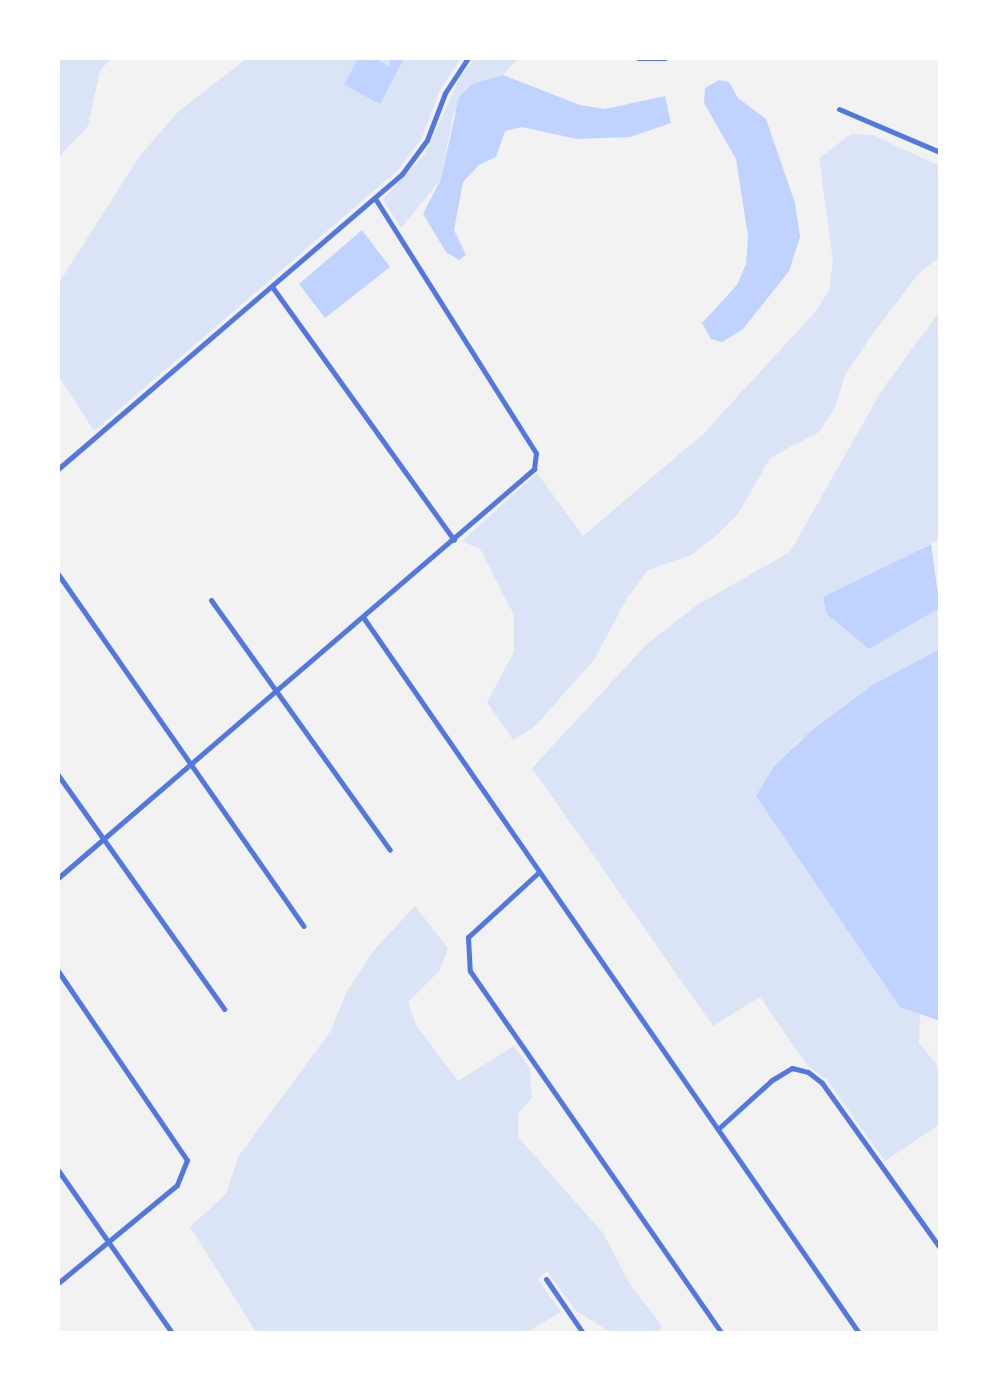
<!DOCTYPE html>
<html>
<head>
<meta charset="utf-8">
<style>
  body { margin:0 }
  #map { position:relative; width:998px; height:1391px; overflow:hidden; background:#f2f2f2; font-family:"Asap Condensed",sans-serif }
  div>[style] { position:absolute }
  .green>* { inset:0; background:#dbe4f7 }
  .water>* { inset:0; background:#bfd3fe }
  .minor>* { height:5px; margin:-2.5px; padding:0 2.5px; transform-origin:2.5px; border-radius:2.5px; background:#5277de }
  span { translate:-50% -50%; white-space:nowrap; text-align:center; line-height:1.15; -webkit-text-stroke:8px #fff; paint-order:stroke }
  .frame { position:absolute; inset:0; border:60px solid #fff; pointer-events:none }
</style>
</head>
<body>
<div id="map">
  <div class="green">
    <i style="clip-path:polygon(58px 58px,112px 58px,100px 70px,88px 126px,58px 158px)"></i>
    <i style="clip-path:polygon(247px 58px,461px 58px,439px 92px,422px 138px,398px 170px,94px 431px,58px 375px,58px 284px,141px 154px,178px 112px)"></i>
    <i style="clip-path:polygon(475px 58px,519px 58px,503px 75px,472px 84px,453px 115px,441px 179px,401px 228px,383px 199px,425px 154px,460px 77px)"></i>
    <i style="clip-path:polygon(851px 134px,873px 135px,940px 166px,940px 257px,919px 273px,872px 335px,845px 375px,835px 408px,819px 432px,770px 458px,738px 514px,717px 535px,691px 555px,648px 570px,627px 598px,594px 660px,534px 727px,513px 740px,487px 702px,514px 652px,514px 615px,480px 549px,462px 541px,537px 473px,583px 536px,703px 434px,816px 311px,829px 290px,833px 261px,819px 158px)"></i>
    <i style="clip-path:polygon(940px 311px,940px 539px,823px 597px,828px 614px,869px 649px,940px 608px,940px 649px,874px 684px,798px 742px,774px 766px,900px 1006px,920px 1014px,919px 1043px,940px 1069px,940px 1124px,885px 1161px,827px 1080px,807px 1065px,760px 997px,713px 1026px,532px 768px,646px 645px,697px 605px,790px 552px,882px 390px)"></i>
    <i style="clip-path:polygon(415px 906px,448px 948px,440px 970px,408px 1002px,416px 1025px,458px 1081px,514px 1046px,530px 1069px,532px 1098px,518px 1114px,518px 1137px,603px 1233px,631px 1286px,662px 1326px,659px 1333px,611px 1333px,575px 1310px,547px 1271px,538px 1279px,561px 1312px,525px 1333px,257px 1333px,190px 1227px,226px 1194px,238px 1157px,330px 1032px,347px 991px,374px 950px)"></i>
  </div>
  <div class="water">
    <i style="clip-path:polygon(358px 58px,374px 58px,390px 67px,390px 58px,404px 58px,380px 104px,344px 85px)"></i>
    <i style="clip-path:polygon(503px 75px,580px 105px,605px 109px,665px 96px,671px 123px,630px 137px,577px 139px,522px 127px,505px 131px,496px 157px,479px 165px,463px 182px,454px 230px,466px 255px,459px 260px,446px 252px,423px 214px,441px 179px,459px 97px,472px 84px)"></i>
    <i style="clip-path:polygon(719px 80px,729px 82px,738px 98px,766px 119px,795px 203px,800px 237px,789px 271px,742px 330px,722px 342px,711px 339px,702px 323px,737px 285px,746px 264px,748px 236px,736px 159px,704px 103px,705px 88px)"></i>
    <i style="clip-path:polygon(362px 230px,390px 267px,325px 318px,299px 284px)"></i>
    <i style="clip-path:polygon(931px 544px,940px 608px,869px 649px,827px 614px,823px 597px)"></i>
    <i style="clip-path:polygon(940px 649px,940px 1021px,900px 1007px,756px 796px,774px 766px,811px 731px,874px 684px)"></i>
  </div>
  <div class="minor">
    <i style="left:638px;top:58px;width:27px"></i>
    <i style="left:839px;top:109px;width:110px;rotate:23.1deg"></i>
    <i style="left:273px;top:288px;width:310px;rotate:54.3deg"></i>
    <i style="left:58px;top:469px;width:453px;rotate:-40.6deg"></i>
    <i style="left:402px;top:174px;width:42px;rotate:-53.7deg"></i>
    <i style="left:427px;top:140px;width:50px;rotate:-69deg"></i>
    <i style="left:445px;top:93px;width:42px;rotate:-56.7deg"></i>
    <i style="left:58px;top:574px;width:429px;rotate:55.1deg"></i>
    <i style="left:211px;top:600px;width:307px;rotate:54.4deg"></i>
    <i style="left:363px;top:617px;width:871px;rotate:55.29deg"></i>
    <i style="left:58px;top:775px;width:287px;rotate:54.6deg"></i>
    <i style="left:539px;top:872px;width:96px;rotate:137.5deg"></i>
    <i style="left:468px;top:937px;width:34px;rotate:87deg"></i>
    <i style="left:470px;top:971px;width:441px;rotate:55.2deg"></i>
    <i style="left:58px;top:878px;width:628px;rotate:-40.67deg"></i>
    <i style="left:534px;top:469px;width:16px;rotate:-83deg"></i>
    <i style="left:536px;top:453px;width:302px;rotate:-122.3deg"></i>
    <i style="left:58px;top:971px;width:229px;rotate:55.7deg"></i>
    <i style="left:187px;top:1160px;width:27px;rotate:112deg"></i>
    <i style="left:177px;top:1185px;width:154px;rotate:140.5deg"></i>
    <i style="left:718px;top:1129px;width:73px;rotate:-42.2deg"></i>
    <i style="left:772px;top:1080px;width:23px;rotate:-31deg"></i>
    <i style="left:792px;top:1068px;width:16px;rotate:14deg"></i>
    <i style="left:808px;top:1072px;width:18px;rotate:38deg"></i>
    <i style="left:822px;top:1083px;width:203px;rotate:54.4deg"></i>
    <i style="left:58px;top:1170px;width:199px;rotate:55deg"></i>
    <i style="left:546px;top:1279px;width:65px;rotate:55.6deg"></i>
  </div>
  <div class="frame"></div>
</div>
</body>
</html>
